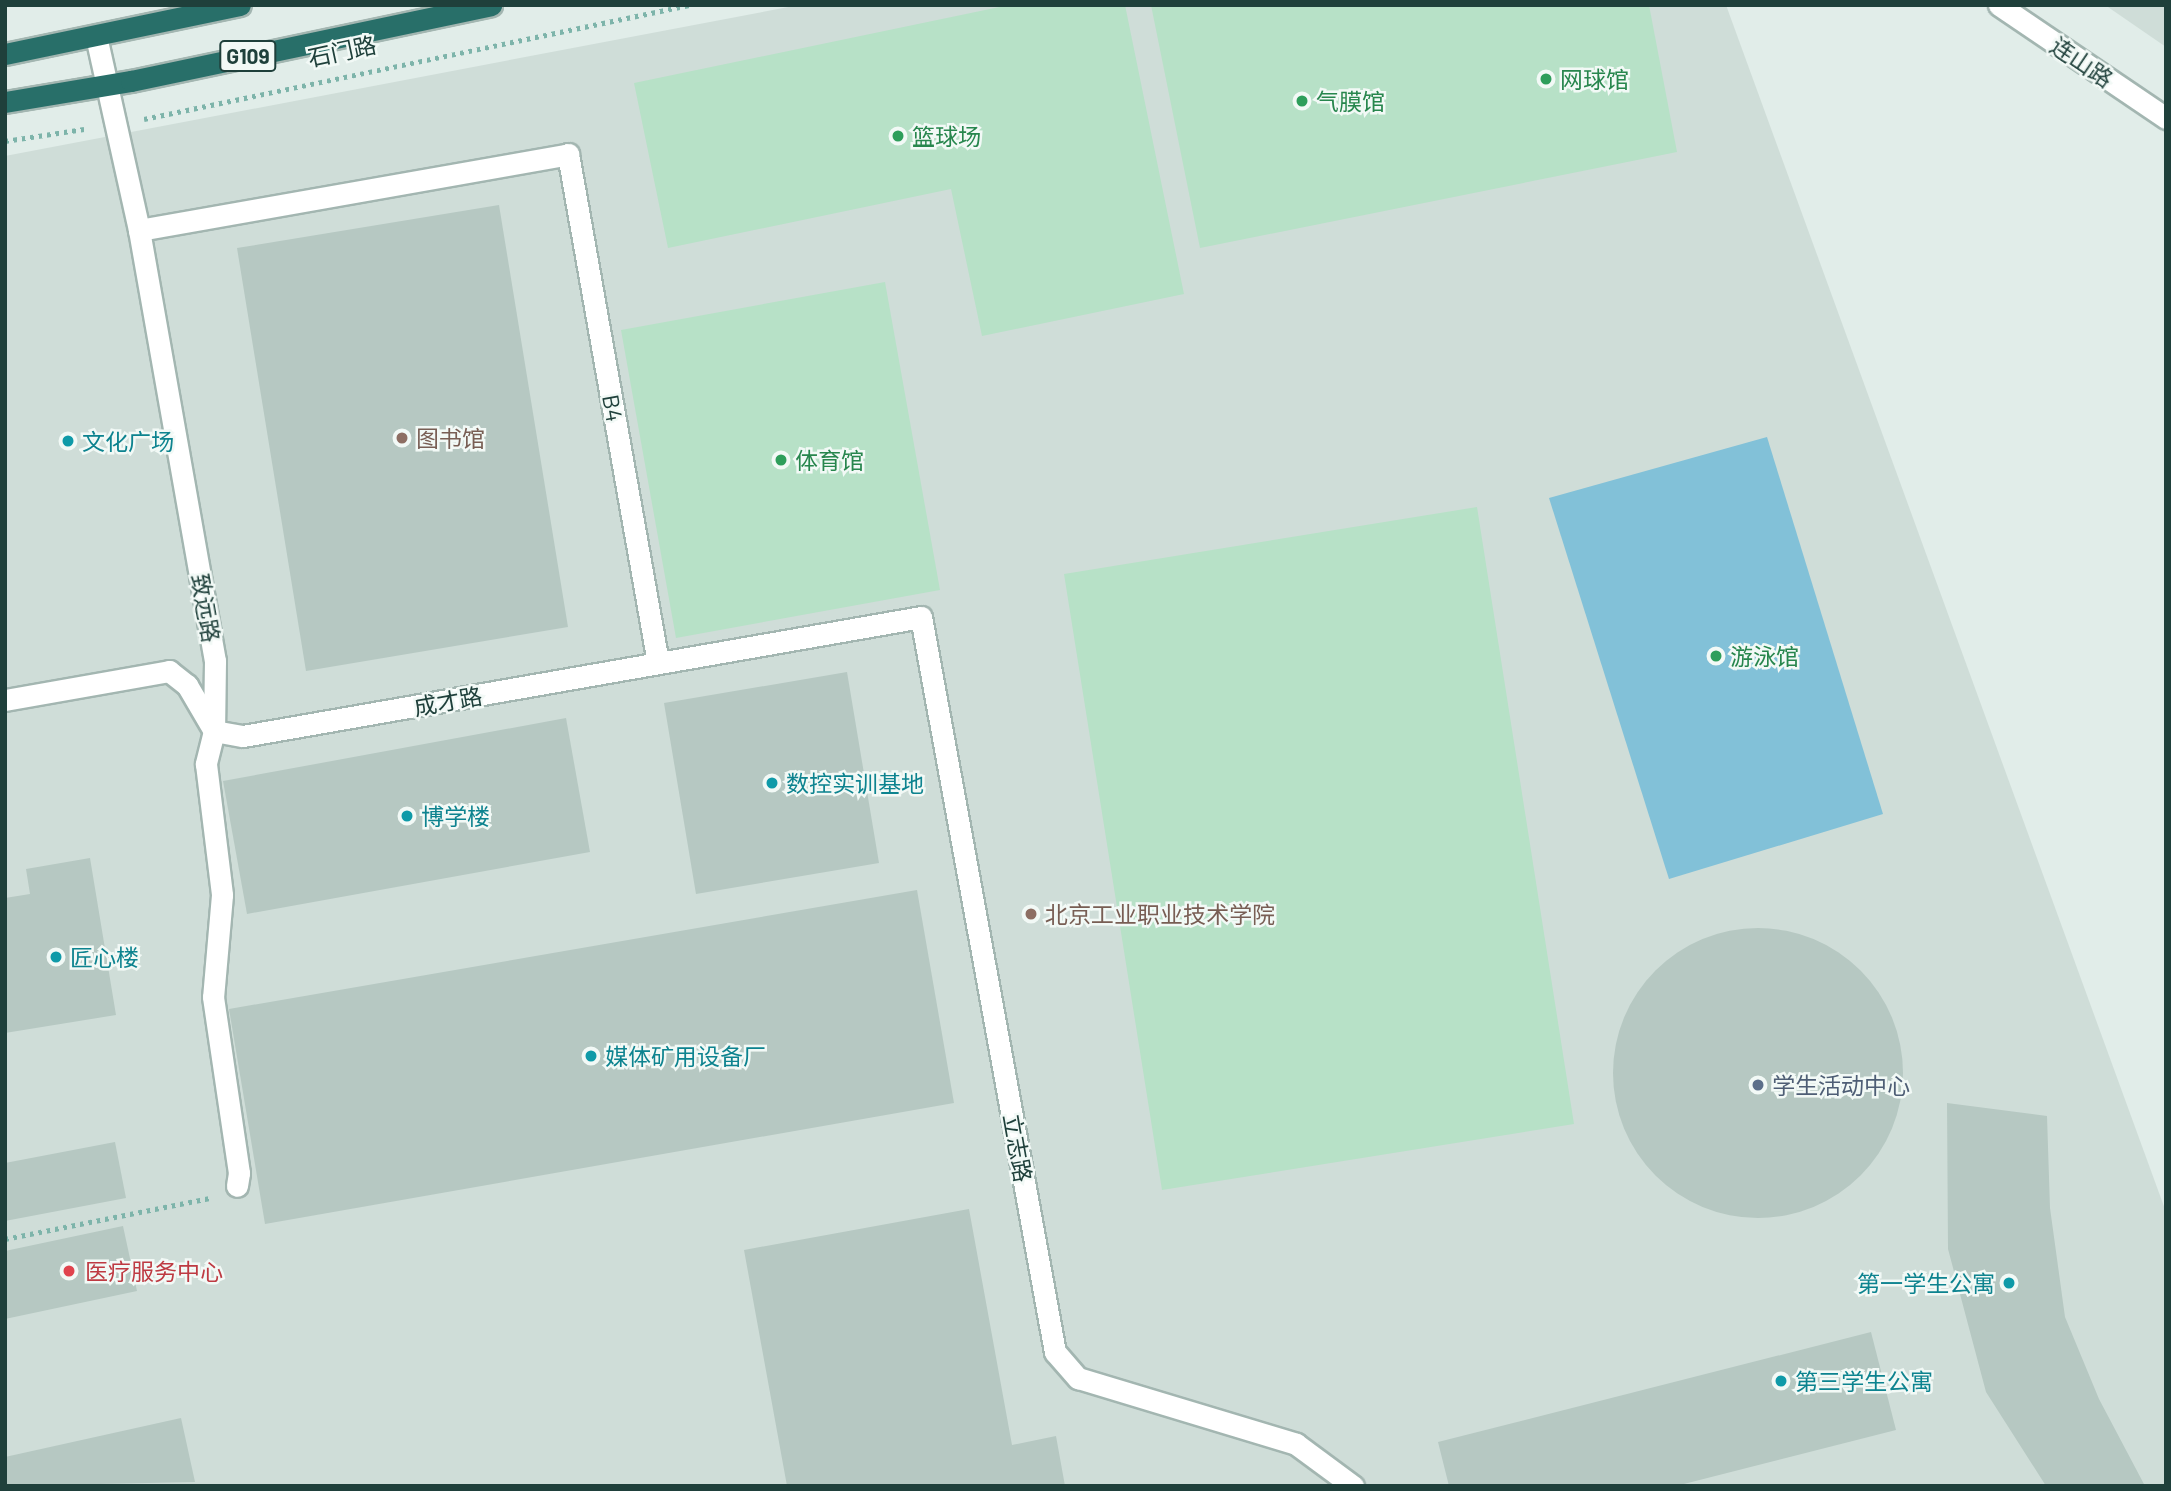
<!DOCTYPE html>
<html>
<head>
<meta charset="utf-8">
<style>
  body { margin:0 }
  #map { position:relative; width:2171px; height:1491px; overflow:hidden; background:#e1ede9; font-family:Barlow,"Noto Sans SC",sans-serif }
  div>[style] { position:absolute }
  .built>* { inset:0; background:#cfddd8 }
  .green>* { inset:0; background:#b7e1c7 }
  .water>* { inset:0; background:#82c1d8 }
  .building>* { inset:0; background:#b6c8c2 }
  .round { border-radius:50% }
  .path>* { height:4.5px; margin-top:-2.25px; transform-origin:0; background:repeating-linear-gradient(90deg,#7db4aa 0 3.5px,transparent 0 8.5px) }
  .roads { filter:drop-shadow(2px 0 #a3b6b1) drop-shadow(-2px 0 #a3b6b1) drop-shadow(0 2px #a3b6b1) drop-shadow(0 -2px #a3b6b1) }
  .minor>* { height:21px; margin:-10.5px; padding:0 10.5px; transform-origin:10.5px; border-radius:10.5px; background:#fff }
  .highway>* { height:21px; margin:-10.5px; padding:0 10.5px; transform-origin:10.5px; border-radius:10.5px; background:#286f69 }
  .dots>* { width:19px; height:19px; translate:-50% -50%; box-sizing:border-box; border:4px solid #f2f9f6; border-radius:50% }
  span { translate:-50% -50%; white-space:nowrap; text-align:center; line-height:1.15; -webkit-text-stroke:5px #f2f9f6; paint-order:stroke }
  .shield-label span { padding:2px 5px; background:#f2f9f6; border:2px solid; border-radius:5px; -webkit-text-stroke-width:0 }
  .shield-label { font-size:21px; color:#1f403b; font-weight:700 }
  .street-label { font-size:23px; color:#1f403b }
  .leisure-label { font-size:23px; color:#27864d }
  .left { translate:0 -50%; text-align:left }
  .education-label { font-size:23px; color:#785e54 }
  .culture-label { font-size:23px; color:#0d838f }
  .right { translate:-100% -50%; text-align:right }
  .service-label { font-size:23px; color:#4e5e75 }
  .health-label { font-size:23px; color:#be3a42 }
  .frame { position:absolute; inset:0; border:7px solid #1f403b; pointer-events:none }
</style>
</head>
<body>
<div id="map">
  <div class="built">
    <i style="clip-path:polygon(799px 5px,1726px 5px,2166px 1212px,2166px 1486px,5px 1486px,5px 156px)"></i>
    <i style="clip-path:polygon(2105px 5px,2166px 5px,2166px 47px)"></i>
  </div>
  <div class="green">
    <i style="clip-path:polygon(1009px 5px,1125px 5px,1184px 294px,982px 336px,951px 189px,668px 248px,634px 83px)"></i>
    <i style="clip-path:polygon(1151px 5px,1649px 5px,1677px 152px,1200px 248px)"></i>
    <i style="clip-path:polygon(885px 282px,940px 590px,676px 638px,621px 330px)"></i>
    <i style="clip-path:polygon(1477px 507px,1574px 1124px,1162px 1190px,1064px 574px)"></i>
  </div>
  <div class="water">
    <i style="clip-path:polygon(1767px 437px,1883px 814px,1669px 879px,1549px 498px)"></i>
  </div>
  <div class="building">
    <i style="clip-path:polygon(499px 205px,568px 627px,306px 671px,237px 248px)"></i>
    <i style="clip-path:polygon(847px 672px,879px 863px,696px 894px,664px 703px)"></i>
    <i style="clip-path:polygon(566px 718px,590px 852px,247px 914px,223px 781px)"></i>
    <i style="clip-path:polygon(90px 858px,116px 1015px,5px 1033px,5px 898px,30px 894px,26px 869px)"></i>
    <i style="clip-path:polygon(917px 890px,954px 1103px,265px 1224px,229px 1009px)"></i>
    <i class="round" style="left:1613px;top:928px;width:290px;height:290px"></i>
    <i style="clip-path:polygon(1947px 1103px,2047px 1116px,2050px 1208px,2065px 1317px,2099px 1399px,2145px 1486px,2046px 1486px,1986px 1392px,1948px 1249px)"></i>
    <i style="clip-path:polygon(115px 1142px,126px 1198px,5px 1221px,5px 1163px)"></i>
    <i style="clip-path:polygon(969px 1209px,1012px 1445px,1056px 1436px,1065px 1486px,787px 1486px,744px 1250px)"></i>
    <i style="clip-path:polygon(123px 1226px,137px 1291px,5px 1319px,5px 1251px)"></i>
    <i style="clip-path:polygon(1871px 1332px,1896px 1430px,1676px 1486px,1449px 1486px,1438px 1442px)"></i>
    <i style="clip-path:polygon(181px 1418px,195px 1482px,5px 1486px,5px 1457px)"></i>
  </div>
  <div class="path">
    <i style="left:144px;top:119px;width:557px;rotate:-11.81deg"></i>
    <i style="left:5px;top:141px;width:80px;rotate:-8.6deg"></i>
    <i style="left:5px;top:1239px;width:209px;rotate:-11.3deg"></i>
  </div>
  <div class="roads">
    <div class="minor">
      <i style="left:1999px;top:5px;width:202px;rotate:34.1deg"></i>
      <i style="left:96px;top:36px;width:199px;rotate:77.5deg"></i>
      <i style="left:139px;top:230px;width:438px;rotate:80deg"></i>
      <i style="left:215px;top:661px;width:70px;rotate:90.8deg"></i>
      <i style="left:214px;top:731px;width:34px;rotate:104deg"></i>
      <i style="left:206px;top:764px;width:132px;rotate:83deg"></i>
      <i style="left:222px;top:895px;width:102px;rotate:95deg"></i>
      <i style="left:213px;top:997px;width:178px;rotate:81.6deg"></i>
      <i style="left:239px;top:1173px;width:13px;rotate:99deg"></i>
      <i style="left:139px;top:230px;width:436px;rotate:-10deg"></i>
      <i style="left:568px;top:154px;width:517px;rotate:79.97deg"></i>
      <i style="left:5px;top:700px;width:167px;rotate:-10deg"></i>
      <i style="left:169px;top:671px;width:23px;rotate:38deg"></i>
      <i style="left:187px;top:685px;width:53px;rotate:59.6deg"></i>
      <i style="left:214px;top:731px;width:29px;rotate:10deg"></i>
      <i style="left:243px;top:736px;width:688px;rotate:-9.95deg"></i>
      <i style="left:921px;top:617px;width:747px;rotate:79.67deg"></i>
      <i style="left:1055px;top:1352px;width:35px;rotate:49deg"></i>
      <i style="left:1078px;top:1378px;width:228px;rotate:16.8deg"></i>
      <i style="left:1296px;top:1444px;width:71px;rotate:36.4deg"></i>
    </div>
    <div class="highway">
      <i style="left:5px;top:54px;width:240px;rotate:-11.8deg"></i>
      <i style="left:5px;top:102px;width:128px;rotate:-9.5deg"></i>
      <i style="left:131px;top:81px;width:368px;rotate:-11.9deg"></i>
    </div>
  </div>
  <div class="dots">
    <i style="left:1546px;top:79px;background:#2e9e5b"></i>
    <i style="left:1302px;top:101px;background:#2e9e5b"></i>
    <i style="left:898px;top:136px;background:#2e9e5b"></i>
    <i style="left:402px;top:438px;background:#8d6e63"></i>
    <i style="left:68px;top:441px;background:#0f9aa8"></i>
    <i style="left:781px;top:460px;background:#2e9e5b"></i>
    <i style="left:1716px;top:656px;background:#2e9e5b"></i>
    <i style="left:772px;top:783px;background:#0f9aa8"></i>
    <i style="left:407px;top:816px;background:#0f9aa8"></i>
    <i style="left:1031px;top:914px;background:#8d6e63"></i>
    <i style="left:56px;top:957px;background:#0f9aa8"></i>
    <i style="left:591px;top:1056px;background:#0f9aa8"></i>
    <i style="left:1758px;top:1085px;background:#5c6f8a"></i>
    <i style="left:69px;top:1271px;background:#e0444e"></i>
    <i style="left:2009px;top:1283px;background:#0f9aa8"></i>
    <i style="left:1781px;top:1381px;background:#0f9aa8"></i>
  </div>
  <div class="shield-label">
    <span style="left:248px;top:56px">G109</span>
  </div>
  <div class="street-label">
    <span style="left:342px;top:51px;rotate:-12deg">石门路</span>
    <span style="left:2082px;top:62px;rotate:34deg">连山路</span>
    <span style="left:613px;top:408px;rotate:80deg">B4</span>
    <span style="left:206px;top:608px;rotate:80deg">致远路</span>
    <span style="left:448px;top:701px;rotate:-10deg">成才路</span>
    <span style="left:1018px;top:1148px;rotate:80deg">立志路</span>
  </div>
  <div class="leisure-label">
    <span class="left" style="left:1560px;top:79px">网球馆</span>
    <span class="left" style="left:1316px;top:101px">气膜馆</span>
    <span class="left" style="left:912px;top:136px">篮球场</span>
    <span class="left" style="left:795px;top:460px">体育馆</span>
    <span class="left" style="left:1730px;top:656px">游泳馆</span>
  </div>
  <div class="education-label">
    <span class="left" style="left:416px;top:438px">图书馆</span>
    <span class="left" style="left:1045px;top:914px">北京工业职业技术学院</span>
  </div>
  <div class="culture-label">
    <span class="left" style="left:82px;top:441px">文化广场</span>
    <span class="left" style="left:786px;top:783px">数控实训基地</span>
    <span class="left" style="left:421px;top:816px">博学楼</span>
    <span class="left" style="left:70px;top:957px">匠心楼</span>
    <span class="left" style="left:605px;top:1056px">媒体矿用设备厂</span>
    <span class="right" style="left:1995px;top:1283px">第一学生公寓</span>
    <span class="left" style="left:1795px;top:1381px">第三学生公寓</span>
  </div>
  <div class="service-label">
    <span class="left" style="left:1772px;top:1085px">学生活动中心</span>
  </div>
  <div class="health-label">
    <span class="left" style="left:85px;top:1271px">医疗服务中心</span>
  </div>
  <div class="frame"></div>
</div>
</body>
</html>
